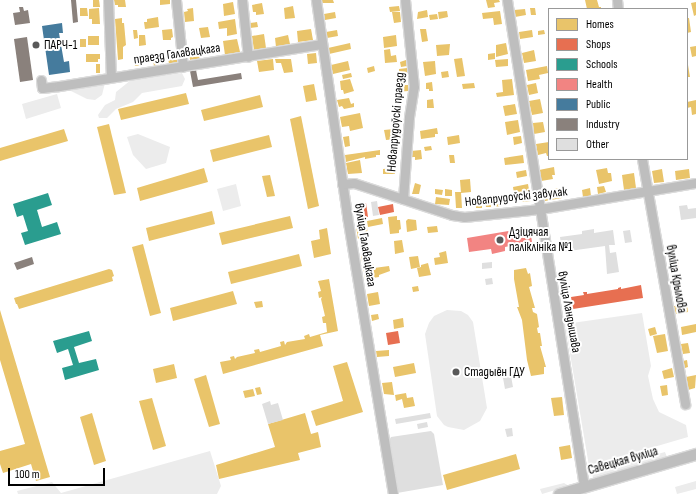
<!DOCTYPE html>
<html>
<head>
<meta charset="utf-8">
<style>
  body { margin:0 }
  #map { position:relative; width:696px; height:494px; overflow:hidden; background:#fff; font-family:"Sofia Sans Condensed",sans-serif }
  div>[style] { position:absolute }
  .green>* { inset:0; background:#ececec }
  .homes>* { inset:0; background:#e9c46a }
  .shops>* { inset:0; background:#e76f51 }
  .schools>* { inset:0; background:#2a9d8f }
  .health>* { inset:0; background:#f28482 }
  .public>* { inset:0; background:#457b9d }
  .industry>* { inset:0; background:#8a817c }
  .building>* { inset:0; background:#dfdfdf }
  .roads { filter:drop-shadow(1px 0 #dbdbdb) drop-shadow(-1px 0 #dbdbdb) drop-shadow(0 1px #dbdbdb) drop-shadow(0 -1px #dbdbdb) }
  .minor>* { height:9px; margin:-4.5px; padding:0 4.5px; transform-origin:4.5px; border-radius:4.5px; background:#bebebe }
  .major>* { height:11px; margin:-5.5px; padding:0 5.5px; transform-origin:5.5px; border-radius:5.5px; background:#bebebe }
  .dots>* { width:11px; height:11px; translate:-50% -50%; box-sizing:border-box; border:2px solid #fff; border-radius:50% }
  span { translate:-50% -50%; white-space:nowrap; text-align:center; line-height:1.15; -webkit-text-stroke:4px #fff; paint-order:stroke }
  .poi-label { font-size:13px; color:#000 }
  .left { translate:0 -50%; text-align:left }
  .street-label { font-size:13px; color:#000 }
  .legend { position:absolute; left:548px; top:8px; width:140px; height:152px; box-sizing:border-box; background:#fff; border:1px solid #999; margin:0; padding:5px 7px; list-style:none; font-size:12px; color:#000 }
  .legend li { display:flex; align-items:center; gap:8px; height:20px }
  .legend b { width:20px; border:1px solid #999 }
  .scale { position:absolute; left:8px; top:468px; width:97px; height:18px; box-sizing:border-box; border:2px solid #000; border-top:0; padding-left:5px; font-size:12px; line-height:14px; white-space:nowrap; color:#000; -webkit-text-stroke:3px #fff; paint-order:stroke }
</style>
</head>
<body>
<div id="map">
  <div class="green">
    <i style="clip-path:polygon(182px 73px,185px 79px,182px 86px,142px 93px,133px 102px,116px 109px,107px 118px,99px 118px,98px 115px,105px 105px,115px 100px,116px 92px,131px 80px)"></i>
    <i style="clip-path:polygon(105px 83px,102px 95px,95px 100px,87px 99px,71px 91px,79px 86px)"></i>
    <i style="clip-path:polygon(57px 94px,61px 108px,26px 119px,22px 104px)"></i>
    <i style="clip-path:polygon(138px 134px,170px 147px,166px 163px,146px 169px,133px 155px,127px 137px)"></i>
    <i style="clip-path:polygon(236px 184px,241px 206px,223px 211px,217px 189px)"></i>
    <i style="clip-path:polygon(447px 310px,461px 311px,468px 315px,473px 322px,487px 408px,480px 421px,464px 430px,448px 427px,444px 425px,437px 416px,425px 334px,429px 323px,434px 316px)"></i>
    <i style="clip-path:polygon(642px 313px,651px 366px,648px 376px,653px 399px,659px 412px,686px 425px,688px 437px,589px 466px,565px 324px)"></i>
    <i style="clip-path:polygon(210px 451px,221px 486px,217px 494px,18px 494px,17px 491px,52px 482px,61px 493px)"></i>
    <i style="clip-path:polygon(665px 452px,667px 457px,593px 478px,592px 472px)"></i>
    <i style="clip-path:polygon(696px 481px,696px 489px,677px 494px,675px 487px)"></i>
    <i style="clip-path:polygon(564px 483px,569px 486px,542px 494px,540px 489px)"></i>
  </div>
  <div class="homes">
    <i style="clip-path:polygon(93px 0,99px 0,100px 7px,93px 7px)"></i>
    <i style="clip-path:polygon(114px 0,125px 0,126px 7px,118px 7px,118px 5px,115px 5px)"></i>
    <i style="clip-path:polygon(160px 0,170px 0,170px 4px,160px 5px)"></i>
    <i style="clip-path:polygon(321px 0,333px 0,334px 3px,321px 3px)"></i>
    <i style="clip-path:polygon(486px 0,499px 0,500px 2px,494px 3px,495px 7px,488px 8px)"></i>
    <i style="clip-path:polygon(585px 0,597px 0,599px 7px,601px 7px,601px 9px,587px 9px)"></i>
    <i style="clip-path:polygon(233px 2px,235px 14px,224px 16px,223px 4px)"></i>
    <i style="clip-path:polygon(696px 2px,696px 15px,694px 16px,691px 3px)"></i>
    <i style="clip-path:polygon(262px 3px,264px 14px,256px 15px,256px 12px,253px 12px,252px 5px)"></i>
    <i style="clip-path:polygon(293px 6px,295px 18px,285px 19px,284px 8px)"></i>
    <i style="clip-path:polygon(399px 6px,400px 11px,390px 12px,389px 7px)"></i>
    <i style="clip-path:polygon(80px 8px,87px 8px,88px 16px,80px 16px)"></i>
    <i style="clip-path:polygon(99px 8px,100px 24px,92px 24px,92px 19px,89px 19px,89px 9px)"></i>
    <i style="clip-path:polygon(193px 8px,194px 21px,185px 22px,184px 12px,188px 11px,187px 9px)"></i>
    <i style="clip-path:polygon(530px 8px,535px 8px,536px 15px,531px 15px)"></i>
    <i style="clip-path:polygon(525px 9px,526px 15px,515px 17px,514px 10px)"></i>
    <i style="clip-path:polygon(427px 10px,428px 17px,417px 19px,418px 12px)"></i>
    <i style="clip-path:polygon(447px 11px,448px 17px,439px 19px,438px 12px)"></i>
    <i style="clip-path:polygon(500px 11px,502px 24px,494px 25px,493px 18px,483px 19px,482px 13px)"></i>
    <i style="clip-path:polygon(335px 12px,336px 18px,325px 20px,324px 14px)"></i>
    <i style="clip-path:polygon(392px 12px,400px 12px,401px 22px,394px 23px)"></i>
    <i style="clip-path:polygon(437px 14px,438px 19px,430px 20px,429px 15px)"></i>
    <i style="clip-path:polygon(158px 17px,159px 27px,145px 29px,144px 22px,147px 22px,147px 19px)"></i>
    <i style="clip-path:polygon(122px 18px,122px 23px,124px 23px,126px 45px,123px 47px,123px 59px,118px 60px,115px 19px)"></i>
    <i style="clip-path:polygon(687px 18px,689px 18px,691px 32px,687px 33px)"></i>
    <i style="clip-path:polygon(235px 19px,237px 34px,227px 36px,227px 28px,219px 29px,218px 22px)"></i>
    <i style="clip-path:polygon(257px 22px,258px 27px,250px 28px,250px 23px)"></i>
    <i style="clip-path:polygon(208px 27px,210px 37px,201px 38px,199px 28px)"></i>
    <i style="clip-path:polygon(172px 29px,173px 37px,171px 38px,171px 40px,163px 40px,162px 30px)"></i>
    <i style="clip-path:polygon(311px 29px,313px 40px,298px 42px,297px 31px)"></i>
    <i style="clip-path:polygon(420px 29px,426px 29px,428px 41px,422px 42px)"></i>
    <i style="clip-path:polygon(133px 30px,137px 30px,138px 38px,134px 39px)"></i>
    <i style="clip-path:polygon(337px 30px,338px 36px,327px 38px,326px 32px)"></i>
    <i style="clip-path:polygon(532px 30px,533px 37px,520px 39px,519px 32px)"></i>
    <i style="clip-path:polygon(544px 30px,545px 34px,538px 35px,538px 31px)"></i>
    <i style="clip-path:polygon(264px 34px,266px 48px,254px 50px,252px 36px)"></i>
    <i style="clip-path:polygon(139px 35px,145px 35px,146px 45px,139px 46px)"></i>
    <i style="clip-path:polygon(288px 35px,290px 44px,276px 47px,275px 38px)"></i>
    <i style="clip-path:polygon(396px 35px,397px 46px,384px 48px,383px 37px)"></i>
    <i style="clip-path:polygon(88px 36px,99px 36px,99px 45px,88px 45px)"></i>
    <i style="clip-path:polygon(80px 39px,86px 39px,86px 47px,80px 47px)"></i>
    <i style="clip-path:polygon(237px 39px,240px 52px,225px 55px,223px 41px)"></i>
    <i style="clip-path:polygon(350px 43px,351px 49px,329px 54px,328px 48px)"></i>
    <i style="clip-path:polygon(506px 43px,508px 54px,496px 57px,496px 45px)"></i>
    <i style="clip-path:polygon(450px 44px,449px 55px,437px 56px,436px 45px)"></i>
    <i style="clip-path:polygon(696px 46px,696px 56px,692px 57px,690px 47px)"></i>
    <i style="clip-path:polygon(390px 49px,391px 56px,396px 55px,397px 62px,385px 63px,384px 50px)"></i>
    <i style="clip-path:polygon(534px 50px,536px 61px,524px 63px,522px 53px)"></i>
    <i style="clip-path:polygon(199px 51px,200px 59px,190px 60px,189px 52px)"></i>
    <i style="clip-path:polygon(316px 53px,317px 63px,308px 64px,307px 54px)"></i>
    <i style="clip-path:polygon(495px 53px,495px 59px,488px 60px,488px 54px)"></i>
    <i style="clip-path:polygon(86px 54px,100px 54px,100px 59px,98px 59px,98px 62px,86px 62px)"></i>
    <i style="clip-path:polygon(139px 56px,141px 65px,135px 66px,133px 57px)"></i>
    <i style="clip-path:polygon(177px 56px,178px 63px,169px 64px,168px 57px)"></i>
    <i style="clip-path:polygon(462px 58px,465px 76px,457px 77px,454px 59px)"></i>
    <i style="clip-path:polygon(273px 59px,274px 70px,259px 72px,257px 61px)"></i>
    <i style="clip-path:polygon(275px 59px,291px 59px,293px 72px,284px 73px,281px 63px,276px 63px)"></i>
    <i style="clip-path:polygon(508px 59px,508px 66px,496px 67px,495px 60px)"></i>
    <i style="clip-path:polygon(687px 59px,690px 77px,687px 77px)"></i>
    <i style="clip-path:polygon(153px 60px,158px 60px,159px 66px,154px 66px)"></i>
    <i style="clip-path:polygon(406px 60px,407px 66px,401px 67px,400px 62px)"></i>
    <i style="clip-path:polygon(348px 61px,350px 70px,333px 74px,331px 65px)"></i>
    <i style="clip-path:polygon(435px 61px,436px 74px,425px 76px,423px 62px)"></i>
    <i style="clip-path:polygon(96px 64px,100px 64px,100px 73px,96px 73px)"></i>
    <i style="clip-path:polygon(374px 66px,375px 71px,368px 73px,367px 68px)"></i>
    <i style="clip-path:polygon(547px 66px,548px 73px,539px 75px,540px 79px,528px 81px,526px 70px)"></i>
    <i style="clip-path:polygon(407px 68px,408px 73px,399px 74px,399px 69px)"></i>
    <i style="clip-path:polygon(448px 71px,449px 77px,442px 78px,441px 72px)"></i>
    <i style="clip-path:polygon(351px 73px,352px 77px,343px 79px,342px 75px)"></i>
    <i style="clip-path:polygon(350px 79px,354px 91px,344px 94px,343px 90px,341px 90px,340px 81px)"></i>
    <i style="clip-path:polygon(512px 79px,514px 95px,497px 97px,496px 93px,503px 92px,502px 80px)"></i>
    <i style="clip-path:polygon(432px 82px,433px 91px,429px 91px,429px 89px,426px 89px,426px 83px)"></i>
    <i style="clip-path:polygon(474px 83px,475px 88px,463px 89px,462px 84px)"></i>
    <i style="clip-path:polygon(536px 83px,538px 93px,529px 95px,527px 85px)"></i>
    <i style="clip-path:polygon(314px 84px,317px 100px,306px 102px,303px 86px)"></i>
    <i style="clip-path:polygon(395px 85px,408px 85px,408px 91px,396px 92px)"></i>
    <i style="clip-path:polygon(186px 93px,189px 104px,121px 120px,118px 109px)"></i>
    <i style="clip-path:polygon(260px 95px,263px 107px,204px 121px,201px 110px)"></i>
    <i style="clip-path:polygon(349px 98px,351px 104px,354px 103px,354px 107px,344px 109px,342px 106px,339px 107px,337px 100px)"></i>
    <i style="clip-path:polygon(433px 99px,434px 108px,427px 108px,427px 100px)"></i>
    <i style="clip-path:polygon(540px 99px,543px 113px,532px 115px,529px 101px)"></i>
    <i style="clip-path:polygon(696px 100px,696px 114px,692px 115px,691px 107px,687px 108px,687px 102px)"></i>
    <i style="clip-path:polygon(515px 104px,517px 114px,505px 116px,503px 106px)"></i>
    <i style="clip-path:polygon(360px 113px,363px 128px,350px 131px,349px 126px,342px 127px,340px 117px)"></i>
    <i style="clip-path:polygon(301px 116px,319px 206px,308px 209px,290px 119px)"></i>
    <i style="clip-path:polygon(518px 120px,520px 132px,507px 135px,505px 122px)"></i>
    <i style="clip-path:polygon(543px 122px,545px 132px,534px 134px,533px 123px)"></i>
    <i style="clip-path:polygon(109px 124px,126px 193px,114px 195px,97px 127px)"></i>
    <i style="clip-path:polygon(437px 128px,438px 134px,435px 134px,435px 137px,421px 139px,420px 131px)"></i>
    <i style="clip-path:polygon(64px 129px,68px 141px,0 161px,0 148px)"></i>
    <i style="clip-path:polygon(394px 129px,396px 139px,386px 140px,384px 130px)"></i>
    <i style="clip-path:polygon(269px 135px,272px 147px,213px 162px,210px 150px)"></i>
    <i style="clip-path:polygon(459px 135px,460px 143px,448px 145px,447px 137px)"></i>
    <i style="clip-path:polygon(349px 136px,350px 146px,345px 147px,343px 137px)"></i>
    <i style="clip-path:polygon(521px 136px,522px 143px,514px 145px,513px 137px)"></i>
    <i style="clip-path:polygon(549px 142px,549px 156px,547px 156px,546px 153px,538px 155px,536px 144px)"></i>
    <i style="clip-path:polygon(431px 146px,432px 150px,425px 151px,424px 147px)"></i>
    <i style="clip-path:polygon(380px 150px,380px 155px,376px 155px,376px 157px,365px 159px,365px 157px,346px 162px,345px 155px)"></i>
    <i style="clip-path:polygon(421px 150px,422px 159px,415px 160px,415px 157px,412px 157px,411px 151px)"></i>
    <i style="clip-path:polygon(449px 155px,454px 155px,455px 163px,450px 163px)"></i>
    <i style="clip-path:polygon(523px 155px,524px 163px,505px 165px,504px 158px)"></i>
    <i style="clip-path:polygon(360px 160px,362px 173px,348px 174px,346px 163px)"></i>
    <i style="clip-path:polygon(554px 167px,555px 175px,552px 175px,553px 179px,541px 181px,539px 170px)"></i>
    <i style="clip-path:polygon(204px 168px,208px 182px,140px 201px,137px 188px)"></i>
    <i style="clip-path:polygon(394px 168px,395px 174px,383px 174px,383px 169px)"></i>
    <i style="clip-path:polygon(607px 168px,608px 173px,611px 173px,612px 181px,599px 184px,596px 170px)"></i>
    <i style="clip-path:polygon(662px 169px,664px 182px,654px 183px,652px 171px)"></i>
    <i style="clip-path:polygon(689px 169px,690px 178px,676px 180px,675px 171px)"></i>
    <i style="clip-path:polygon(526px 170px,527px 176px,517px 178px,516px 172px)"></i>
    <i style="clip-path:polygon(634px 173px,636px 188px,624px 190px,622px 175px)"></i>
    <i style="clip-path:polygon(270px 175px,275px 196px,267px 197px,262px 176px)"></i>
    <i style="clip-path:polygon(470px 179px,471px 192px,461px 193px,460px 180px)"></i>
    <i style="clip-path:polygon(415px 183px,421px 185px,419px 194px,412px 194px)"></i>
    <i style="clip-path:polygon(528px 184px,531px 201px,522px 202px,520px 193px,514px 194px,513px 187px)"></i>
    <i style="clip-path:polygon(604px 186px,606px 192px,598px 194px,597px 187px)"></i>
    <i style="clip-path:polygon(560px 188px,562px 198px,545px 201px,543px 191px)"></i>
    <i style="clip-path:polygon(590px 188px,591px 196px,583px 197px,582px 190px)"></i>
    <i style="clip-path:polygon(435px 189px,443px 190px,442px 195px,435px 194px)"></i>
    <i style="clip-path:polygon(445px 189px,452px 190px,452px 196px,445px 196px)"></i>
    <i style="clip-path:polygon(455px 192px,461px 192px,462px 208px,456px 208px)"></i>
    <i style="clip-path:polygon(502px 196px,503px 202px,500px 202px,501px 206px,494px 207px,493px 197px)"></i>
    <i style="clip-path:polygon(436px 197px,450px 199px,449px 205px,435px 204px)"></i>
    <i style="clip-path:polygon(476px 199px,482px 199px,482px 208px,476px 208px)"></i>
    <i style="clip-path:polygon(485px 201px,490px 201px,491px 207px,486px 207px)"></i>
    <i style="clip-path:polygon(212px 211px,215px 224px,149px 241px,146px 228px)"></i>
    <i style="clip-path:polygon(290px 216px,293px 228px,222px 245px,219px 233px)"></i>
    <i style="clip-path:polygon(397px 216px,397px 220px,400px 220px,401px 229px,399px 230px,399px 233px,390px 234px,388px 217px)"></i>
    <i style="clip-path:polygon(382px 218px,383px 224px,368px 227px,367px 221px)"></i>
    <i style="clip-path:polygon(408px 219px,416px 220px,417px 230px,407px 232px,406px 221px)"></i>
    <i style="clip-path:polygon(364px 224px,365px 227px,367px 227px,368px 238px,358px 239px,356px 226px)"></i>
    <i style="clip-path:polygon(437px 226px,438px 232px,428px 233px,427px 227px)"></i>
    <i style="clip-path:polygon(327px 228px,331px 254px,314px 258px,311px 241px,320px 239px,319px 230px)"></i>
    <i style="clip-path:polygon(402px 240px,404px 252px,395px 254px,394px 241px)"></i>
    <i style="clip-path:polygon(143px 244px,161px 313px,150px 316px,132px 247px)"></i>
    <i style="clip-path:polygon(446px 251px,448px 263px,435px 265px,434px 258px,440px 257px,439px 253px)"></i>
    <i style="clip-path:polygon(368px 252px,370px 261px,362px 262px,361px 253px)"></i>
    <i style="clip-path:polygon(299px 254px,302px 266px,231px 284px,228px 272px)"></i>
    <i style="clip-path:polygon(418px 256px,420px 267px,411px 269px,409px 257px)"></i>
    <i style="clip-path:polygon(678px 261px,679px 268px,668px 269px,668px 263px)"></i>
    <i style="clip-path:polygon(428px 263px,431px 275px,419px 277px,417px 268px,421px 267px,421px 265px)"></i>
    <i style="clip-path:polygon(373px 264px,374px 268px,389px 266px,390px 271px,379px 275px,379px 277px,365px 279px,363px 266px)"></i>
    <i style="clip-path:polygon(526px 268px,528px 274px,530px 273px,532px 286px,529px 287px,535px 308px,532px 308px,533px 312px,537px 314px,539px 327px,537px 328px,538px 333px,540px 333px,542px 346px,540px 346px,546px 367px,544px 367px,544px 374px,531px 376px,527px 360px,522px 320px,517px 307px,519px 307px,514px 279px,514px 270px)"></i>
    <i style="clip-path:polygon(109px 269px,112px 270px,114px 276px,112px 277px,113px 281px,19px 309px,17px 304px,16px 304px,14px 298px)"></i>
    <i style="clip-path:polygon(329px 279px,338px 331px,320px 335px,323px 346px,223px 374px,220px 362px,231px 360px,230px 357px,234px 356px,235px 359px,237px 357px,255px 353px,254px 350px,259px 349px,260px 352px,281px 346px,280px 342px,284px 341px,285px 345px,287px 342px,305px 339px,304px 336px,309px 334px,310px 337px,327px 332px,326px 323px,323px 323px,322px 317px,325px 316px,321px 299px,322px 297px,319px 298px,318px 292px,321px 291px,318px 281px)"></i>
    <i style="clip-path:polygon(418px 286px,419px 291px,413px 292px,412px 287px)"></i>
    <i style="clip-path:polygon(233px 291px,237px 304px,173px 321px,170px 308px)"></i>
    <i style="clip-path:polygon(378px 292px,380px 304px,369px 306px,367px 294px)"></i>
    <i style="clip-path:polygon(262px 301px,263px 307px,256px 308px,254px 302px)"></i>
    <i style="clip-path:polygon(687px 304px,688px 312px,676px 314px,674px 306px)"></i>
    <i style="clip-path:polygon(0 310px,50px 477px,36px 481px,31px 464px,3px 473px,0 464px,0 451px,25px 444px,0 360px)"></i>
    <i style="clip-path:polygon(378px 314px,379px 319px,372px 321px,371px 315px)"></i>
    <i style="clip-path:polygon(403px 318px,404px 327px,394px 329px,393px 320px)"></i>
    <i style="clip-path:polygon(696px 324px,696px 332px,682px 335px,681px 327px)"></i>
    <i style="clip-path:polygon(655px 327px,657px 334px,650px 336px,648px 329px)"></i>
    <i style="clip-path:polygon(665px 334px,668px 351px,657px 353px,653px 336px)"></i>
    <i style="clip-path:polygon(688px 343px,690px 353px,683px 354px,681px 344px)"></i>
    <i style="clip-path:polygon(389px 350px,389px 356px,377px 357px,376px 351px)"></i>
    <i style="clip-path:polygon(687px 360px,688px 367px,685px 368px,683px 361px)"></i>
    <i style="clip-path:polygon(347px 362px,363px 412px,316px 426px,311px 411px,343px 401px,333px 366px)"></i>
    <i style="clip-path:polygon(414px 363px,416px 373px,395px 377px,393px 367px)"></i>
    <i style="clip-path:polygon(174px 364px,177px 378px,156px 383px,153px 369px)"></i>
    <i style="clip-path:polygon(672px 368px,674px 377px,664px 379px,662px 371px)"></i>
    <i style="clip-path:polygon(206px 375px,220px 424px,209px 427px,194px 379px)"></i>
    <i style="clip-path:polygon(696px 375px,695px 388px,688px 390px,686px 377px)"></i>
    <i style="clip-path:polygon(392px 382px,394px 395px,384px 394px,382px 383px)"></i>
    <i style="clip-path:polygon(667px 385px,668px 395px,662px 396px,660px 386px)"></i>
    <i style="clip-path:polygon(260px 387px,262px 394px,257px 395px,255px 388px)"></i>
    <i style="clip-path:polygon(253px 389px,255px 396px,245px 398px,243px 391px)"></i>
    <i style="clip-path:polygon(406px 393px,407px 398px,413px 397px,415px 406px,404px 408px,402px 399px,396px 401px,395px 395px)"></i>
    <i style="clip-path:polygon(562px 397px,564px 415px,554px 416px,551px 398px)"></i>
    <i style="clip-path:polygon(152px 398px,166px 446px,153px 450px,139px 401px)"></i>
    <i style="clip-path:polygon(92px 413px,106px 461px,94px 465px,80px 417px)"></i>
    <i style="clip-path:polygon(305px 413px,311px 434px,318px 432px,321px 447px,298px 453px,300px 460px,219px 479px,216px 465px,275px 447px,268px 424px)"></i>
    <i style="clip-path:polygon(570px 445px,572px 458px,561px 460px,559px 447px)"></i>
    <i style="clip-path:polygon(516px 454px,520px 469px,447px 490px,443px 475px)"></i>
  </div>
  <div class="shops">
    <i style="clip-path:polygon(366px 203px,368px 217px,358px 219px,356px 204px)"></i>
    <i style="clip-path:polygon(393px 204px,394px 212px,380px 215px,378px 207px)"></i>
    <i style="clip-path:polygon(641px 285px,643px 298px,573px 309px,571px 297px,584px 295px,583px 292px,587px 292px,587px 294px,618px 289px,618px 288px,621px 287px,621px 289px)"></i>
    <i style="clip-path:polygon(398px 331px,400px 343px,388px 345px,386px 333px)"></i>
  </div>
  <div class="schools">
    <i style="clip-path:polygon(48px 193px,52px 205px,37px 210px,42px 227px,57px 222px,61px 234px,25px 245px,21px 233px,28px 231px,23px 215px,17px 217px,13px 204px)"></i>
    <i style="clip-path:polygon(89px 331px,92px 341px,74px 347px,79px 363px,96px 359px,99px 370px,65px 380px,62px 368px,73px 365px,68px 349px,57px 353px,53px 341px)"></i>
  </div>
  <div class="health">
    <i style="clip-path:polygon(527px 228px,528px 236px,531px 235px,532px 242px,505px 247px,505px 251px,492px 254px,491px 249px,469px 252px,467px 238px)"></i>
  </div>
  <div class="public">
    <i style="clip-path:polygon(62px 23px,63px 33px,59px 33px,64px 62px,69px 61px,70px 72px,49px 75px,42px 26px)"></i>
  </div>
  <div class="industry">
    <i style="clip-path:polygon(71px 0,76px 0,78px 22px,73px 23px)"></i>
    <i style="clip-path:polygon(19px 7px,23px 7px,24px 11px,28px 10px,30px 23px,15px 25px,13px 13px,20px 12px)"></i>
    <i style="clip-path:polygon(27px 37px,33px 80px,20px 82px,14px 39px)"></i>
    <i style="clip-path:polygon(196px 70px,198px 80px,241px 73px,242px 79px,193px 87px,190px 71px)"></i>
    <i style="clip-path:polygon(32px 257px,34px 264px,17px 270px,14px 263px)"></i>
  </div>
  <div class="building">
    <i style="clip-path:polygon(377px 201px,379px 215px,373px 216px,371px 202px)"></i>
    <i style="clip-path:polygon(687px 205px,688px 209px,696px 208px,696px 218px,681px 220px,679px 206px)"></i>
    <i style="clip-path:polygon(594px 229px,594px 233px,613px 230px,615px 245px,609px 245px,610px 253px,616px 252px,619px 272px,607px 274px,605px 246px,562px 252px,560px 237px,582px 234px,582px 231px)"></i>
    <i style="clip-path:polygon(630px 230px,632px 242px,625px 243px,623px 231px)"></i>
    <i style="clip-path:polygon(492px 262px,492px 268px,482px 269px,482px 263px)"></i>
    <i style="clip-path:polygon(492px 278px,493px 284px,486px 285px,485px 279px)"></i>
    <i style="clip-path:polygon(511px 376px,513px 387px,505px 389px,503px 378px)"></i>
    <i style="clip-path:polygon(270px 401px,271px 405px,278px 403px,283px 420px,268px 424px,262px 404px)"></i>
    <i style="clip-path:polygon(430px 413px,431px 418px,396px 424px,395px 419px)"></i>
    <i style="clip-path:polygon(427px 422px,428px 427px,418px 429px,417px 424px)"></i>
    <i style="clip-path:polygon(512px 428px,513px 436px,507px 437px,505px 429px)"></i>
    <i style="clip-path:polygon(431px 431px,434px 434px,443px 485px,397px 493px,388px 442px,391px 437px)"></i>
  </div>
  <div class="roads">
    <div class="minor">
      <i style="left:108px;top:0;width:77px;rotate:87.8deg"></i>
      <i style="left:176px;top:0;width:67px;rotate:84deg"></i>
      <i style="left:242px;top:0;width:57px;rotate:84deg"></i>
      <i style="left:316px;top:0;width:218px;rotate:81.8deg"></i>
      <i style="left:347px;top:216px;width:282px;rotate:80.6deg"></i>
      <i style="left:507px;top:0;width:492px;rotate:81deg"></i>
      <i style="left:617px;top:0;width:9px;rotate:84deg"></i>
      <i style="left:41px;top:80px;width:8px;rotate:83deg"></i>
      <i style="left:42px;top:88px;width:17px;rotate:-7deg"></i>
      <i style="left:59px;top:86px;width:266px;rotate:-9.1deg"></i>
      <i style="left:642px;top:159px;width:249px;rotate:80deg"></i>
      <i style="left:342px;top:184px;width:12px;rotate:-5deg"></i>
      <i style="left:354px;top:183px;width:103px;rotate:18.1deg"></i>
      <i style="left:452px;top:215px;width:12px;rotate:9deg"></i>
      <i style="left:464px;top:217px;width:76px;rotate:-6deg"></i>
      <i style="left:540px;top:209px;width:158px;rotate:-9.5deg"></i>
      <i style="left:403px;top:199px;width:82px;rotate:-85.8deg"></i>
      <i style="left:409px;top:117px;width:30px;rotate:-81deg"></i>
      <i style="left:414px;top:87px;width:87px;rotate:-95.9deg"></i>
    </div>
    <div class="major">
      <i style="left:559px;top:494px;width:143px;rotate:-16.3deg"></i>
    </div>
  </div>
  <div class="dots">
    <i style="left:36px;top:45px;background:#595959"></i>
    <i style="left:500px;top:240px;background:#595959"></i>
    <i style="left:456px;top:372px;background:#595959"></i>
  </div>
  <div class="poi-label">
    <span class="left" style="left:44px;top:45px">ПАРЧ-1</span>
    <span class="left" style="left:509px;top:240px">Дзіцячая<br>паліклініка №1</span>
    <span class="left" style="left:464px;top:372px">Стадыён ГДУ</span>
  </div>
  <div class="street-label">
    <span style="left:177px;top:54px;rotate:-8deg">праезд Галавацкага</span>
    <span style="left:396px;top:122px;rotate:-85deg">Новапрудоўскі праезд</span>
    <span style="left:516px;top:197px;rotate:-6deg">Новапрудоўскі завулак</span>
    <span style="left:365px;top:245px;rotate:81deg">вуліца Галавацкага</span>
    <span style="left:676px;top:279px;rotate:80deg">вуліца Крылова</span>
    <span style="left:569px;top:312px;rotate:80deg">вуліца Ландышава</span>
    <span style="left:623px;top:461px;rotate:-16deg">Савецкая вуліца</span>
  </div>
  <ul class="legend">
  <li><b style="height:11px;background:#e9c46a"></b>Homes</li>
  <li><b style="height:11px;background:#e76f51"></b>Shops</li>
  <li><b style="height:11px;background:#2a9d8f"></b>Schools</li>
  <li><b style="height:11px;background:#f28482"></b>Health</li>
  <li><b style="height:11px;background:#457b9d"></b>Public</li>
  <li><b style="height:11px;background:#8a817c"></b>Industry</li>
  <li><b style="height:11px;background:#dfdfdf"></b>Other</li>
  </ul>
  <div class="scale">100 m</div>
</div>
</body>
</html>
